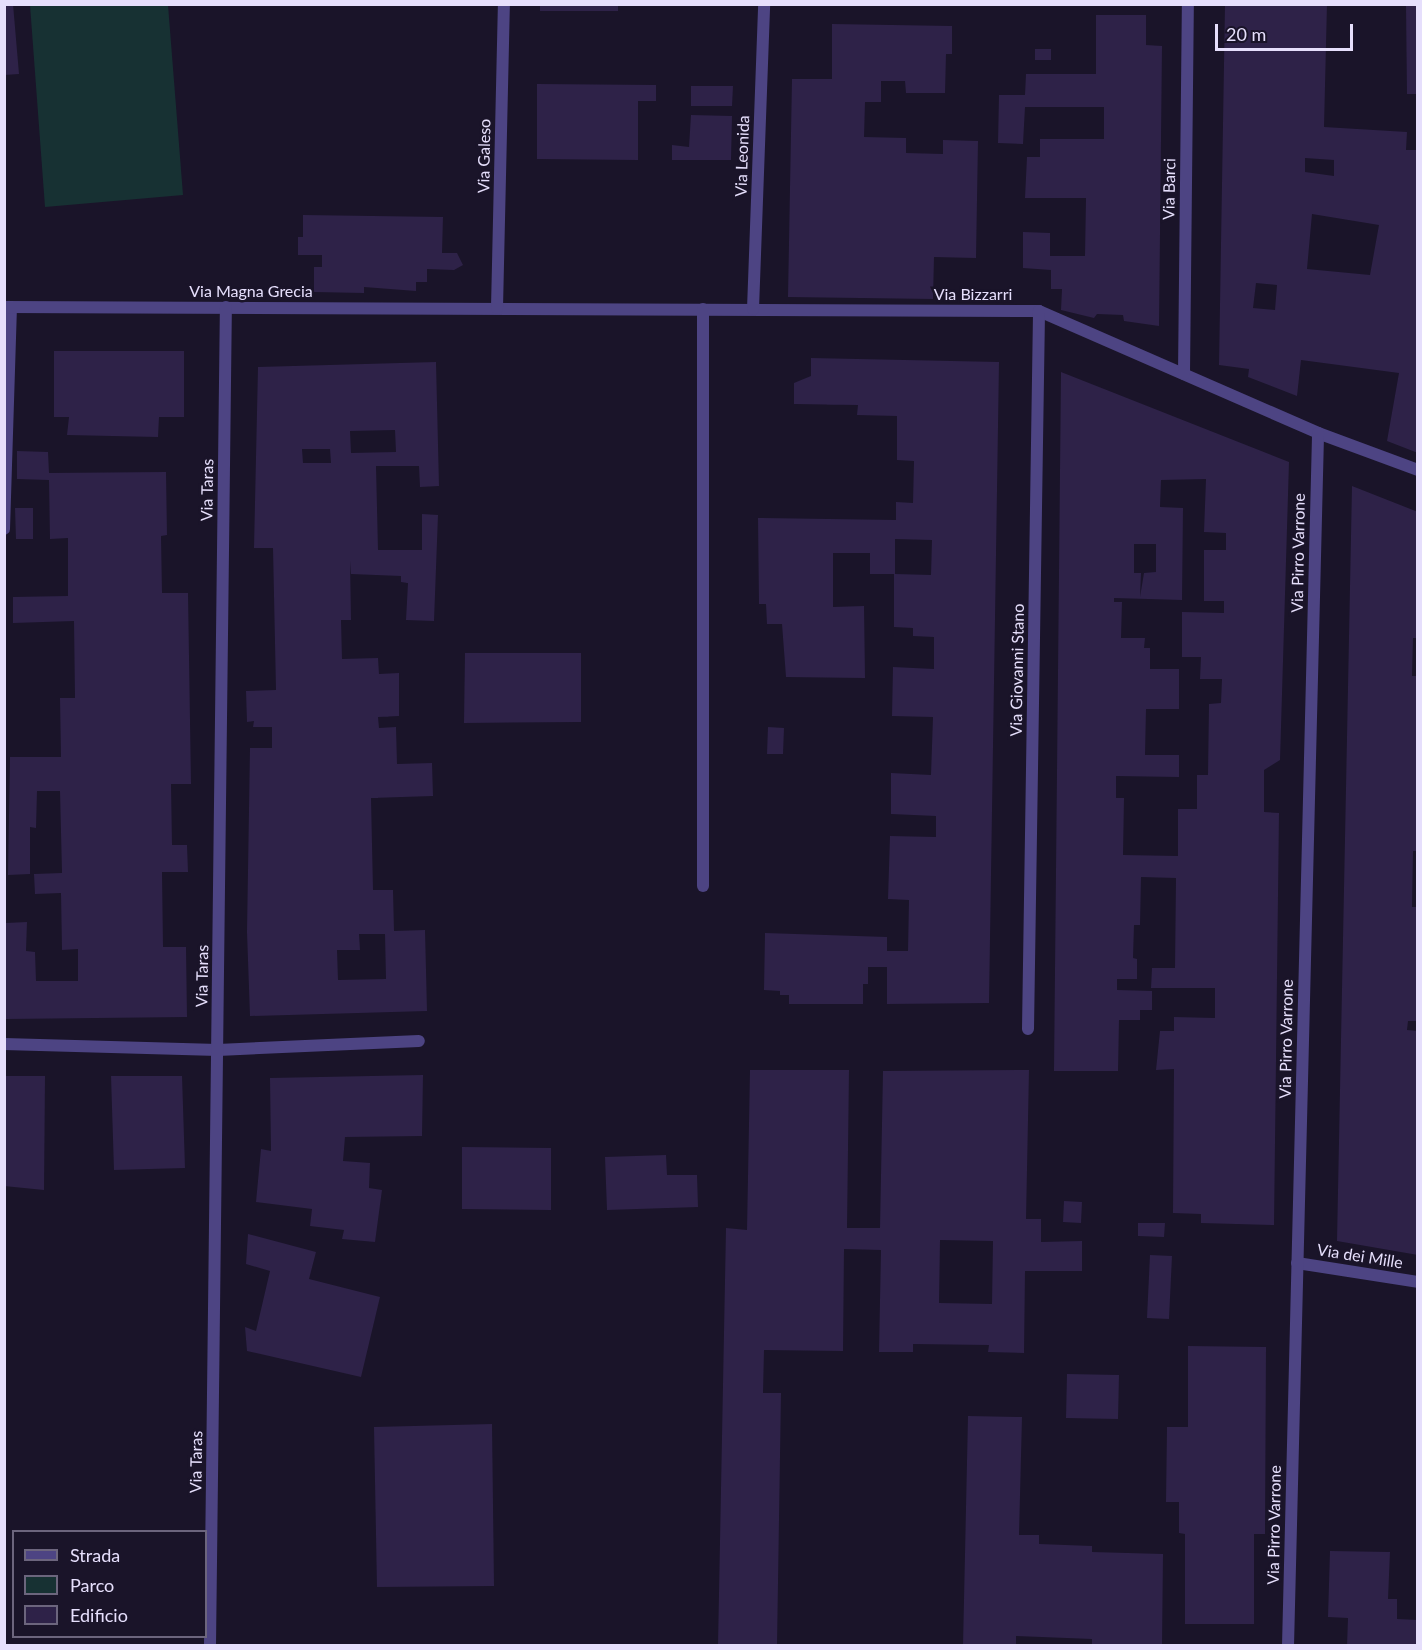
<!DOCTYPE html>
<html>
<head>
<meta charset="utf-8">
<style>
  body { margin:0 }
  #map { position:relative; width:1422px; height:1650px; overflow:hidden; background:#1a1429; font-family:Lato,sans-serif }
  div>[style] { position:absolute }
  .green>* { inset:0; background:#173133 }
  .building>* { inset:0; background:#2e2248 }
  .lane>* { height:12px; margin:-6px; padding:0 6px; transform-origin:6px; border-radius:6px; background:#4d4483 }
  .street>* { height:12px; margin:-6px; padding:0 6px; transform-origin:6px; border-radius:6px; background:#4d4483 }
  span { translate:-50% -50%; white-space:nowrap; text-align:center; line-height:1.15; -webkit-text-stroke:5px #1a1429; paint-order:stroke }
  .street-label { font-size:16px; color:#e6dffc }
  .frame { position:absolute; inset:0; border:6px solid #e6dffc; pointer-events:none }
  .legend { position:absolute; left:12px; top:1530px; width:195px; height:108px; box-sizing:border-box; background:#1a1429; border:2px solid #6c657d; margin:0; padding:8px 10px; list-style:none; font-size:18px; color:#e6dffc }
  .legend li { display:flex; align-items:center; gap:12px; height:30px }
  .legend b { width:30px; border:2px solid #6c657d }
  .scale { position:absolute; left:1215px; top:24px; width:138px; height:27px; box-sizing:border-box; border:3px solid #e6dffc; border-top:0; padding-left:8px; font-size:18px; line-height:21px; white-space:nowrap; color:#e6dffc; -webkit-text-stroke:4px #1a1429; paint-order:stroke }
</style>
</head>
<body>
<div id="map">
  <div class="green">
    <i style="clip-path:polygon(30px 5px,168px 5px,183px 195px,45px 207px)"></i>
  </div>
  <div class="building">
    <i style="clip-path:polygon(4px 4px,13px 4px,19px 74px,4px 75px)"></i>
    <i style="clip-path:polygon(evenodd,1225px 4px,1327px 4px,1324px 127px,1407px 132px,1406px 150px,1418px 150px,1418px 453px,1387px 441px,1399px 373px,1301px 360px,1297px 396px,1248px 377px,1249px 369px,1219px 365px,1225px 4px,1305px 158px,1334px 160px,1334px 176px,1305px 172px,1305px 158px,1225px 4px,1312px 214px,1379px 225px,1370px 275px,1307px 269px,1312px 214px,1225px 4px,1256px 283px,1277px 285px,1275px 310px,1253px 308px,1256px 283px)"></i>
    <i style="clip-path:polygon(540px 5px,618px 5px,618px 11px,540px 11px)"></i>
    <i style="clip-path:polygon(1406px 5px,1418px 5px,1418px 94px,1407px 94px)"></i>
    <i style="clip-path:polygon(1096px 15px,1146px 15px,1146px 45px,1162px 46px,1159px 326px,1124px 321px,1123px 315px,1097px 314px,1094px 318px,1061px 310px,1062px 289px,1051px 289px,1051px 270px,1023px 268px,1023px 232px,1050px 233px,1050px 256px,1085px 256px,1086px 198px,1025px 198px,1027px 157px,1040px 157px,1040px 139px,1104px 139px,1104px 107px,1025px 107px,1023px 144px,998px 143px,999px 95px,1025px 95px,1026px 74px,1096px 74px)"></i>
    <i style="clip-path:polygon(832px 24px,952px 26px,952px 54px,946px 54px,945px 93px,906px 93px,905px 81px,881px 81px,881px 102px,865px 102px,864px 137px,906px 138px,906px 153px,943px 154px,943px 140px,978px 141px,976px 258px,934px 257px,933px 299px,788px 297px,792px 79px,832px 79px)"></i>
    <i style="clip-path:polygon(1035px 49px,1051px 49px,1051px 60px,1035px 60px)"></i>
    <i style="clip-path:polygon(537px 84px,656px 85px,656px 101px,638px 101px,638px 160px,537px 159px)"></i>
    <i style="clip-path:polygon(691px 86px,733px 86px,732px 106px,691px 106px)"></i>
    <i style="clip-path:polygon(691px 115px,732px 116px,731px 160px,672px 160px,672px 145px,689px 147px)"></i>
    <i style="clip-path:polygon(303px 215px,443px 217px,442px 253px,457px 253px,463px 265px,454px 270px,427px 269px,427px 282px,416px 282px,416px 291px,364px 287px,364px 293px,314px 292px,314px 267px,322px 267px,322px 255px,298px 255px,298px 237px,303px 237px)"></i>
    <i style="clip-path:polygon(54px 351px,184px 351px,184px 417px,159px 417px,158px 437px,67px 435px,69px 417px,54px 417px)"></i>
    <i style="clip-path:polygon(evenodd,811px 358px,999px 362px,989px 1003px,887px 1004px,887px 967px,868px 967px,868px 984px,863px 984px,863px 1004px,789px 1004px,789px 995px,780px 995px,780px 991px,764px 990px,765px 933px,887px 937px,887px 951px,908px 951px,909px 900px,888px 899px,890px 836px,936px 837px,936px 816px,891px 814px,891px 773px,931px 775px,933px 717px,892px 716px,893px 667px,934px 669px,934px 637px,913px 636px,913px 628px,894px 627px,894px 574px,870px 574px,870px 553px,833px 553px,833px 607px,864px 606px,865px 678px,786px 677px,782px 624px,767px 624px,766px 604px,759px 604px,758px 518px,896px 520px,896px 502px,913px 503px,914px 461px,897px 460px,897px 416px,857px 415px,858px 405px,794px 404px,794px 383px,811px 376px,811px 358px,895px 539px,932px 540px,931px 575px,895px 574px,895px 539px)"></i>
    <i style="clip-path:polygon(evenodd,436px 362px,439px 486px,420px 487px,419px 466px,376px 466px,378px 550px,422px 550px,422px 514px,438px 515px,434px 621px,406px 620px,408px 583px,401px 582px,401px 576px,351px 574px,350px 561px,351px 620px,341px 620px,342px 659px,378px 658px,379px 674px,399px 673px,399px 716px,378px 717px,379px 728px,396px 727px,397px 764px,432px 763px,433px 796px,371px 798px,373px 890px,393px 890px,394px 931px,425px 930px,427px 1011px,250px 1016px,247px 932px,250px 748px,272px 748px,272px 727px,253px 727px,254px 721px,247px 722px,246px 691px,276px 690px,273px 548px,254px 548px,258px 367px,436px 362px,395px 430px,396px 452px,351px 453px,350px 431px,395px 430px,436px 362px,302px 449px,330px 449px,331px 463px,303px 463px,302px 449px,436px 362px,359px 934px,385px 934px,386px 979px,338px 980px,337px 950px,360px 950px,359px 934px)"></i>
    <i style="clip-path:polygon(evenodd,1061px 372px,1289px 462px,1280px 760px,1264px 770px,1264px 812px,1279px 813px,1274px 1225px,1201px 1223px,1201px 1214px,1173px 1213px,1174px 1069px,1156px 1070px,1160px 1031px,1174px 1031px,1174px 1017px,1215px 1018px,1215px 988px,1151px 988px,1152px 968px,1175px 968px,1176px 878px,1141px 877px,1140px 925px,1134px 925px,1133px 958px,1137px 959px,1137px 979px,1117px 979px,1117px 990px,1152px 991px,1152px 1010px,1140px 1010px,1140px 1020px,1119px 1020px,1118px 1071px,1054px 1071px,1061px 372px,1206px 479px,1204px 532px,1226px 533px,1226px 550px,1204px 550px,1204px 601px,1224px 601px,1224px 613px,1182px 612px,1182px 657px,1201px 657px,1200px 679px,1222px 679px,1221px 703px,1209px 704px,1208px 775px,1197px 775px,1197px 809px,1178px 809px,1178px 856px,1123px 855px,1124px 798px,1116px 798px,1116px 776px,1179px 777px,1179px 755px,1145px 755px,1146px 709px,1179px 709px,1179px 669px,1150px 669px,1150px 648px,1144px 648px,1145px 638px,1121px 638px,1122px 602px,1114px 602px,1114px 598px,1182px 600px,1183px 508px,1160px 507px,1161px 480px,1206px 479px,1061px 372px,1134px 544px,1156px 544px,1156px 572px,1144px 573px,1140px 597px,1141px 573px,1134px 573px,1134px 544px)"></i>
    <i style="clip-path:polygon(17px 451px,48px 452px,49px 473px,166px 472px,167px 535px,161px 536px,162px 593px,188px 593px,191px 784px,171px 784px,172px 845px,187px 845px,188px 872px,162px 872px,163px 947px,186px 947px,187px 1017px,6px 1019px,6px 923px,27px 922px,26px 951px,35px 952px,36px 981px,78px 981px,78px 949px,62px 950px,61px 893px,35px 894px,34px 874px,62px 873px,60px 791px,37px 791px,36px 828px,30px 827px,30px 874px,8px 875px,10px 757px,61px 757px,60px 698px,75px 698px,74px 621px,13px 623px,13px 597px,68px 596px,68px 538px,50px 539px,49px 480px,17px 479px)"></i>
    <i style="clip-path:polygon(1352px 486px,1418px 512px,1418px 638px,1413px 638px,1412px 676px,1418px 676px,1418px 851px,1413px 851px,1412px 907px,1418px 907px,1418px 1021px,1408px 1021px,1407px 1030px,1418px 1031px,1418px 1255px,1337px 1241px)"></i>
    <i style="clip-path:polygon(15px 508px,33px 508px,33px 539px,16px 539px)"></i>
    <i style="clip-path:polygon(465px 653px,581px 653px,581px 722px,464px 723px)"></i>
    <i style="clip-path:polygon(768px 727px,784px 728px,783px 754px,767px 754px)"></i>
    <i style="clip-path:polygon(evenodd,750px 1070px,849px 1070px,847px 1228px,880px 1228px,883px 1071px,1029px 1070px,1026px 1219px,1041px 1219px,1041px 1242px,1082px 1241px,1082px 1271px,1025px 1271px,1024px 1353px,988px 1352px,989px 1345px,913px 1344px,913px 1352px,879px 1352px,881px 1250px,844px 1249px,843px 1351px,764px 1350px,763px 1393px,781px 1393px,777px 1646px,718px 1646px,726px 1228px,747px 1230px,750px 1070px,940px 1240px,993px 1241px,992px 1304px,939px 1303px,940px 1240px)"></i>
    <i style="clip-path:polygon(423px 1075px,422px 1136px,345px 1137px,343px 1161px,370px 1163px,369px 1188px,382px 1190px,375px 1242px,342px 1239px,344px 1230px,310px 1226px,312px 1209px,256px 1202px,261px 1149px,271px 1151px,270px 1078px)"></i>
    <i style="clip-path:polygon(4px 1076px,45px 1076px,44px 1190px,4px 1186px)"></i>
    <i style="clip-path:polygon(111px 1076px,182px 1076px,185px 1168px,114px 1170px)"></i>
    <i style="clip-path:polygon(462px 1147px,551px 1148px,551px 1210px,462px 1209px)"></i>
    <i style="clip-path:polygon(666px 1155px,667px 1175px,697px 1175px,698px 1207px,607px 1210px,605px 1157px)"></i>
    <i style="clip-path:polygon(1064px 1201px,1082px 1202px,1081px 1223px,1063px 1222px)"></i>
    <i style="clip-path:polygon(1138px 1223px,1165px 1223px,1164px 1237px,1138px 1236px)"></i>
    <i style="clip-path:polygon(248px 1234px,316px 1252px,309px 1279px,380px 1297px,361px 1377px,247px 1351px,245px 1327px,256px 1331px,270px 1271px,246px 1264px)"></i>
    <i style="clip-path:polygon(1150px 1255px,1172px 1256px,1169px 1319px,1147px 1318px)"></i>
    <i style="clip-path:polygon(1188px 1346px,1266px 1347px,1265px 1534px,1254px 1534px,1254px 1624px,1185px 1624px,1185px 1534px,1179px 1533px,1179px 1502px,1166px 1502px,1167px 1427px,1188px 1427px)"></i>
    <i style="clip-path:polygon(1067px 1374px,1119px 1375px,1118px 1419px,1066px 1418px)"></i>
    <i style="clip-path:polygon(968px 1416px,1022px 1417px,1019px 1535px,1039px 1535px,1039px 1544px,1092px 1546px,1092px 1552px,1163px 1554px,1162px 1646px,1092px 1646px,1092px 1639px,1016px 1636px,1016px 1646px,963px 1646px)"></i>
    <i style="clip-path:polygon(492px 1424px,494px 1586px,377px 1587px,374px 1427px)"></i>
    <i style="clip-path:polygon(1330px 1551px,1390px 1552px,1388px 1599px,1397px 1599px,1397px 1619px,1418px 1620px,1418px 1646px,1347px 1646px,1348px 1618px,1328px 1617px)"></i>
  </div>
  <div class="lane">
    <i style="left:4px;top:529px;width:222px;rotate:-88.2deg"></i>
  </div>
  <div class="street">
    <i style="left:4px;top:307px;width:1035px;rotate:0.22deg"></i>
    <i style="left:1039px;top:311px;width:305px;rotate:23.6deg"></i>
    <i style="left:1318px;top:433px;width:107px;rotate:20.3deg"></i>
    <i style="left:497px;top:308px;width:304px;rotate:-88.7deg"></i>
    <i style="left:703px;top:309px;width:577px;rotate:90deg"></i>
    <i style="left:753px;top:309px;width:305px;rotate:-87.9deg"></i>
    <i style="left:1184px;top:374px;width:370px;rotate:-89.4deg"></i>
    <i style="left:1028px;top:1029px;width:718px;rotate:-89.12deg"></i>
    <i style="left:4px;top:1044px;width:214px;rotate:1.6deg"></i>
    <i style="left:218px;top:1050px;width:201px;rotate:-2.6deg"></i>
    <i style="left:1297px;top:1263px;width:122px;rotate:8.9deg"></i>
    <i style="left:210px;top:1646px;width:1339px;rotate:-89.32deg"></i>
    <i style="left:1288px;top:1646px;width:1213px;rotate:-88.58deg"></i>
  </div>
  <div class="street-label">
    <span style="left:484px;top:156px;rotate:-89deg">Via Galeso</span>
    <span style="left:742px;top:156px;rotate:-88deg">Via Leonida</span>
    <span style="left:1169px;top:189px;rotate:-89deg">Via Barci</span>
    <span style="left:251px;top:291px">Via Magna Grecia</span>
    <span style="left:973px;top:294px">Via Bizzarri</span>
    <span style="left:207px;top:490px;rotate:-89deg">Via Taras</span>
    <span style="left:1298px;top:553px;rotate:-89deg">Via Pirro Varrone</span>
    <span style="left:1017px;top:670px;rotate:-89deg">Via Giovanni Stano</span>
    <span style="left:202px;top:976px;rotate:-89deg">Via Taras</span>
    <span style="left:1286px;top:1039px;rotate:-89deg">Via Pirro Varrone</span>
    <span style="left:1360px;top:1256px;rotate:9deg">Via dei Mille</span>
    <span style="left:196px;top:1462px;rotate:-89deg">Via Taras</span>
    <span style="left:1274px;top:1525px;rotate:-89deg">Via Pirro Varrone</span>
  </div>
  <div class="frame"></div>
  <ul class="legend">
  <li><b style="height:8px;background:#4d4483"></b>Strada</li>
  <li><b style="height:16px;background:#173133"></b>Parco</li>
  <li><b style="height:16px;background:#2e2248"></b>Edificio</li>
  </ul>
  <div class="scale">20 m</div>
</div>
</body>
</html>
